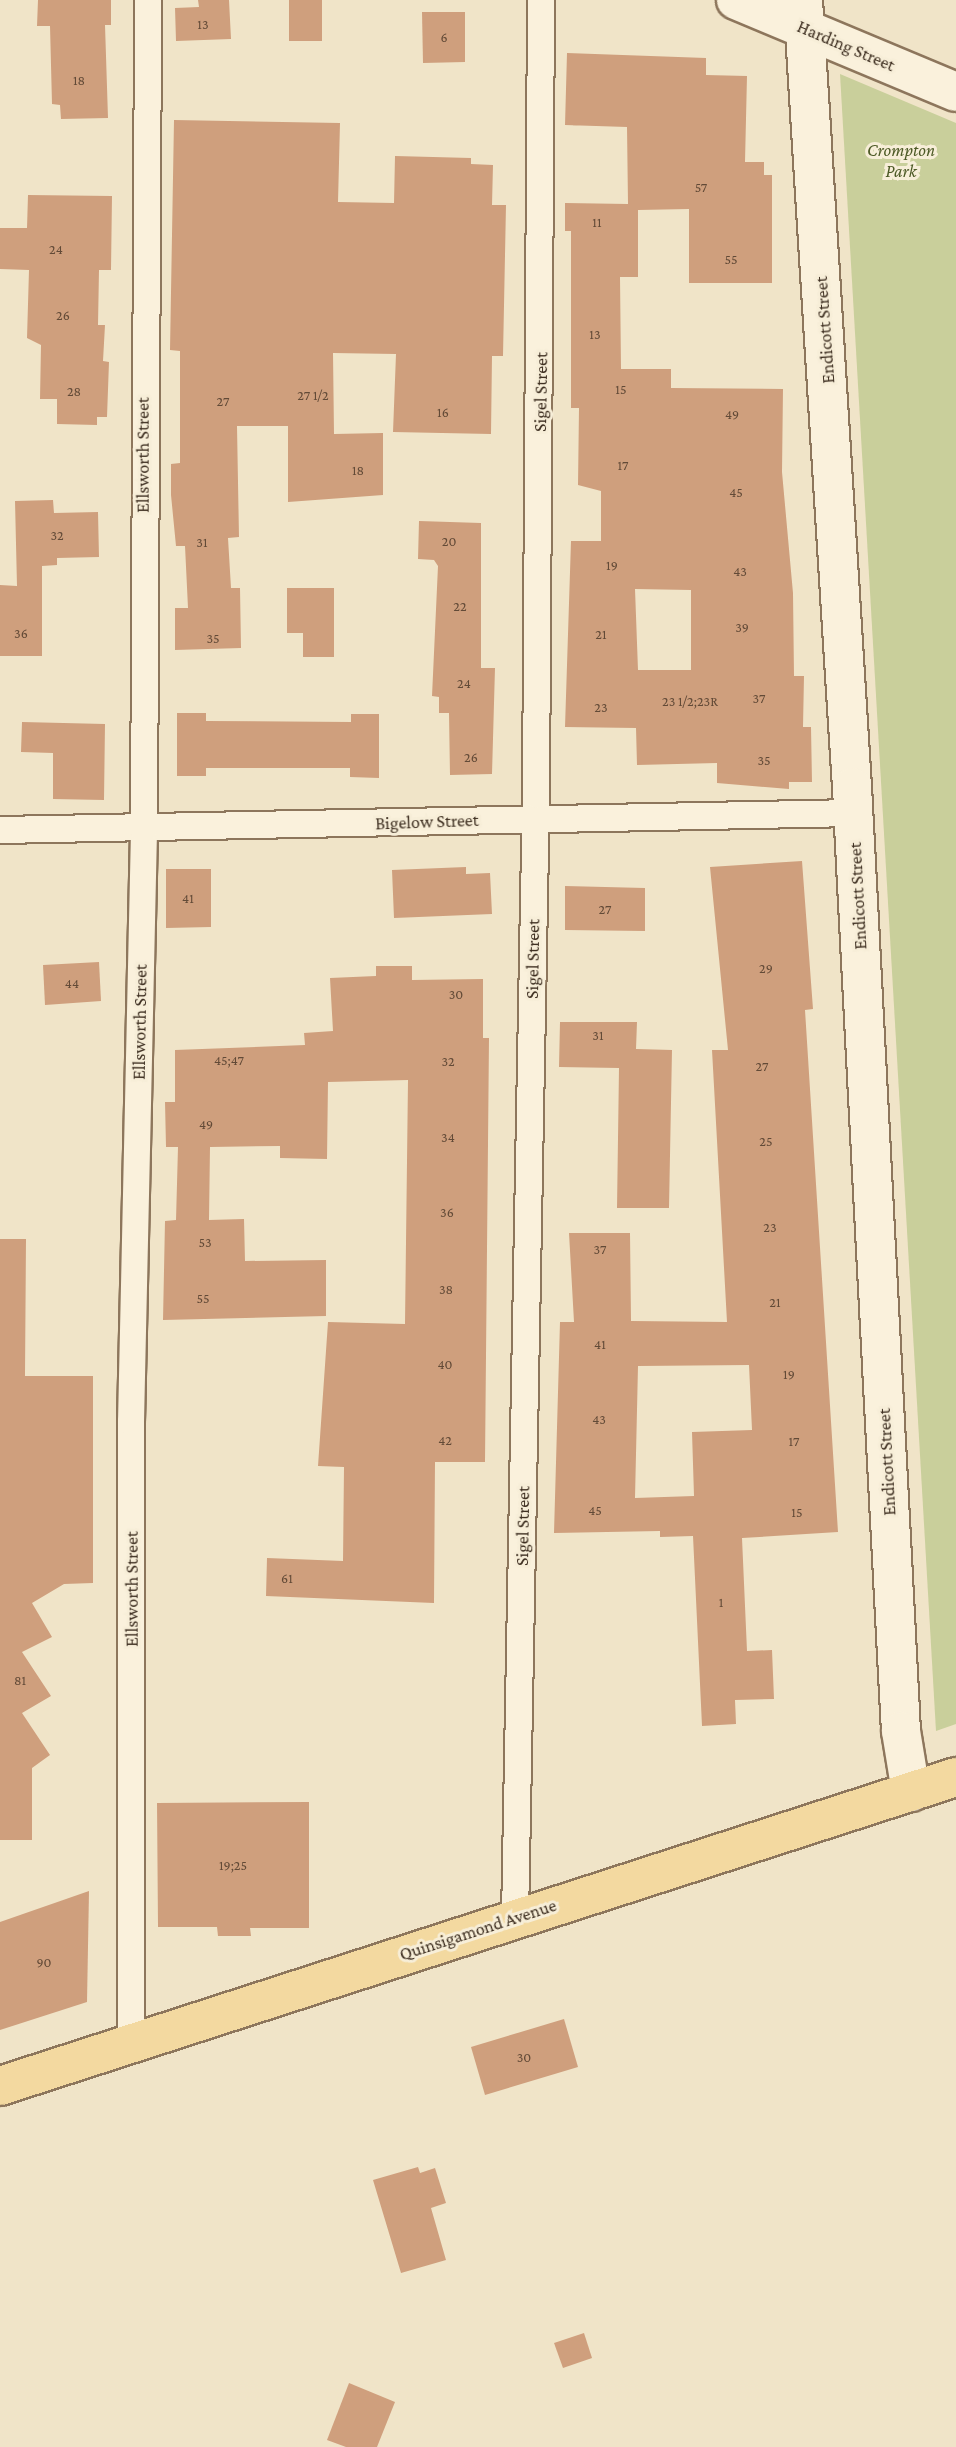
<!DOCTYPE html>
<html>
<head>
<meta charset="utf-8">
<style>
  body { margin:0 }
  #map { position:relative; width:956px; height:2447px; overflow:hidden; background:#f0e4c8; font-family:"Crimson Pro",serif }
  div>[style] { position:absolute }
  .green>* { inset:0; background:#c9cf9b }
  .building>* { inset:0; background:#cf9f7d }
  .roads { filter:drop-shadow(2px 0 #8d765c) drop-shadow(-2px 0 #8d765c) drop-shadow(0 2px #8d765c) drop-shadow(0 -2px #8d765c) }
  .minor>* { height:26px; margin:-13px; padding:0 13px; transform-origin:13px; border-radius:13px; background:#faf1dc }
  .secondary>* { height:38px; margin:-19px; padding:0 19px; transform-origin:19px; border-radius:19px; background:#faf1dc }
  .primary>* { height:38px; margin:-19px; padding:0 19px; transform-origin:19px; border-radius:19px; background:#f3d9a0 }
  span { translate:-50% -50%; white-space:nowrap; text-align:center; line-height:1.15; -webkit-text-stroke:6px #f7eed8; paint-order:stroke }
  .number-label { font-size:14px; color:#624a37 }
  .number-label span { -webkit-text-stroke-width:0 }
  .street-label { font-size:18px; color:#3d2e20 }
  .park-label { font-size:18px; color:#4d5a26; font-style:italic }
</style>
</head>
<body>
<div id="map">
  <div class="green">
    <i style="clip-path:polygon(840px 74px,956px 123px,956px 1724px,936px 1731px)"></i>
  </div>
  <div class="building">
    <i style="clip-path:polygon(38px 0,111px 0,111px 25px,105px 25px,108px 118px,61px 119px,60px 105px,52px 104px,50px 26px,37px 26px)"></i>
    <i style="clip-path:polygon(198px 0,229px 0,231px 39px,176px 41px,175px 8px,199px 7px)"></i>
    <i style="clip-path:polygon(289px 0,322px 0,322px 41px,289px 41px)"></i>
    <i style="clip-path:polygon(422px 12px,465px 12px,465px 62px,423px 63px)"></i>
    <i style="clip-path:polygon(evenodd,567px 53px,706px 58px,706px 75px,747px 76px,745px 162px,764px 162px,764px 175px,772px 175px,772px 283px,689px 283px,689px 209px,638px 210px,638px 277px,620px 277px,621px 369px,671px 369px,671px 388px,783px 389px,782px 472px,793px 593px,794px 676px,804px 676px,803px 727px,811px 727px,812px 782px,789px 782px,789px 789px,717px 783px,717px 763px,637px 765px,636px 728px,565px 727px,571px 541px,601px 541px,601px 491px,578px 485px,579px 408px,571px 408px,571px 231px,565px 231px,565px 203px,628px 204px,627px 127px,565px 125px,567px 53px,635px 589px,691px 590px,691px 670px,638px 670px,635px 589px)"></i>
    <i style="clip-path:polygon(174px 120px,340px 123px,338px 202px,394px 203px,395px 156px,471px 158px,471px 164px,493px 165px,492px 205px,506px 205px,503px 356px,492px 356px,491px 434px,393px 432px,396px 354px,333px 353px,334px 434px,383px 433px,383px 495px,288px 502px,288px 426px,237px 426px,239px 537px,228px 538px,231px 588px,240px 588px,241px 648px,175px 650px,175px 608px,188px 608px,185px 546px,176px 546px,171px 495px,171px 464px,180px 463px,180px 351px,170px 350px)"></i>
    <i style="clip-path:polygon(28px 195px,112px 196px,111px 270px,99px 270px,98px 325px,105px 325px,103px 361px,109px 362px,107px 417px,97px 417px,97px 425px,57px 424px,57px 399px,40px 399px,41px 345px,27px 338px,29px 270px,0 269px,0 228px,27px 228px)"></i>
    <i style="clip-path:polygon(53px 500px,54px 513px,98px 512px,99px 557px,57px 558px,57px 565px,42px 566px,42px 656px,0 656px,0 585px,17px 586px,15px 501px)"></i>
    <i style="clip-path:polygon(419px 521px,481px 523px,481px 668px,495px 668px,492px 774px,450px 775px,449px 713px,439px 713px,439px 697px,432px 696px,438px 566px,434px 560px,418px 559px)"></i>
    <i style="clip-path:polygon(287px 588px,334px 588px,334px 657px,303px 657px,303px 633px,287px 633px)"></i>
    <i style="clip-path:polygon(177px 713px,206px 713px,206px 721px,351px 722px,351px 714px,379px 714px,379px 778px,350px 777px,350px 768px,206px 768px,206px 776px,177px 776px)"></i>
    <i style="clip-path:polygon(22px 722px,105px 724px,104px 800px,53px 799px,53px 753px,21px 752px)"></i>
    <i style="clip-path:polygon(evenodd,802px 861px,813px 1009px,805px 1010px,838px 1532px,742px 1538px,747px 1651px,772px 1650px,774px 1699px,735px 1700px,736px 1724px,702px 1726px,693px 1536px,660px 1537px,660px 1531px,554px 1533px,560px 1322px,574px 1322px,569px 1233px,630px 1233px,631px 1321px,727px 1322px,712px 1050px,728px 1050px,710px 867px,802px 861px,749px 1365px,752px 1430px,692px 1432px,694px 1496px,635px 1498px,638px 1366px,749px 1365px)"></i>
    <i style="clip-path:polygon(466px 867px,466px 874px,490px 873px,492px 914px,394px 918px,392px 870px)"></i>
    <i style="clip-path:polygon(166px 869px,211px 869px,211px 927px,166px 928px)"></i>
    <i style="clip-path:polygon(565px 886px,645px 888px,645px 931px,565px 930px)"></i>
    <i style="clip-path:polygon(99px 962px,101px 1001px,45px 1005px,43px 965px)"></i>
    <i style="clip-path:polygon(376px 966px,412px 966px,412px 980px,483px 979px,483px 1038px,489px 1038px,485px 1462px,435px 1462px,434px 1603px,266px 1596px,267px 1558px,343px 1561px,344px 1467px,318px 1466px,328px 1322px,405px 1324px,408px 1080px,328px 1082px,327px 1159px,280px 1158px,280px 1146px,210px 1147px,209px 1220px,244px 1219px,245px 1261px,326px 1260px,326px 1316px,163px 1320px,165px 1221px,176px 1220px,178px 1147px,166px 1147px,165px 1102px,175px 1102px,175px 1050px,305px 1045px,304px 1033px,333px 1031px,330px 978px,376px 976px)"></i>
    <i style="clip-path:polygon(560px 1022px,637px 1022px,636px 1049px,672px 1050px,669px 1208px,617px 1208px,619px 1068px,559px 1067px)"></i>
    <i style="clip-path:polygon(0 1239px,26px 1239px,25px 1376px,93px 1376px,93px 1583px,64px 1584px,32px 1603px,52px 1637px,22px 1652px,51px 1696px,22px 1713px,50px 1755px,32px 1768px,32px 1840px,0 1840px)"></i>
    <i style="clip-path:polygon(309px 1802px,309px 1928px,250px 1928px,251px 1936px,218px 1936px,217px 1927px,158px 1927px,157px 1803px)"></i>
    <i style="clip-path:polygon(89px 1891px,87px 2002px,0 2030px,0 1922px)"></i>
    <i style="clip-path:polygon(564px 2019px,578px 2067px,485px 2095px,471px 2047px)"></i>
    <i style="clip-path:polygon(418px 2167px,420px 2173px,435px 2168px,446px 2203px,431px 2208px,446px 2260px,401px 2273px,373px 2180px)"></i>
    <i style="clip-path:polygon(584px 2333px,592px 2358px,563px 2368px,554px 2343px)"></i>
    <i style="clip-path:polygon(349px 2383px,395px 2402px,377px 2447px,346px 2447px,327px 2440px)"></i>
  </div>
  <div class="roads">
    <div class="minor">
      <i style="left:0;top:830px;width:854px;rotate:-1.14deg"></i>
      <i style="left:515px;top:1918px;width:1123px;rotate:-88.93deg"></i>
      <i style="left:536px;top:795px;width:795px;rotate:-89.64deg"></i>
      <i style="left:131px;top:2044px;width:622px;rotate:-90deg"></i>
      <i style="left:131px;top:1422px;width:592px;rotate:-88.74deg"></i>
      <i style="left:144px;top:830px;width:830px;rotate:-89.72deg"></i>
    </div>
    <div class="secondary">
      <i style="left:736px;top:0;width:238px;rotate:22.7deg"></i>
      <i style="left:803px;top:0;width:789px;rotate:86.44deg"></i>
      <i style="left:852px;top:787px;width:945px;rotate:87.03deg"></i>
      <i style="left:901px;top:1731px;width:62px;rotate:80.7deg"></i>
    </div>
    <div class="primary">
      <i style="left:0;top:2086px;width:1005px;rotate:-17.91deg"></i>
    </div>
  </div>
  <div class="number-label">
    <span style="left:203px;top:24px">13</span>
    <span style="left:444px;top:37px">6</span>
    <span style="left:79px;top:80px">18</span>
    <span style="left:701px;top:187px">57</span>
    <span style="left:597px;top:222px">11</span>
    <span style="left:56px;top:249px">24</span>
    <span style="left:731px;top:259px">55</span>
    <span style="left:63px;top:315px">26</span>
    <span style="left:595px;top:334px">13</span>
    <span style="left:621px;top:389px">15</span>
    <span style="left:74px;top:391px">28</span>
    <span style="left:313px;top:395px">27 1/2</span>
    <span style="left:223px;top:401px">27</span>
    <span style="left:443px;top:412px">16</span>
    <span style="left:732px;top:414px">49</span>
    <span style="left:623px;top:465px">17</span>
    <span style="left:358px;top:470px">18</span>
    <span style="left:736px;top:492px">45</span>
    <span style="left:57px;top:535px">32</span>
    <span style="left:449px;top:541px">20</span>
    <span style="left:202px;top:542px">31</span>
    <span style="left:612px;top:565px">19</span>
    <span style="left:740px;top:571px">43</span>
    <span style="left:460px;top:606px">22</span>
    <span style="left:742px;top:627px">39</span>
    <span style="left:21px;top:633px">36</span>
    <span style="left:601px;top:634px">21</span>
    <span style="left:213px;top:638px">35</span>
    <span style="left:464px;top:683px">24</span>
    <span style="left:759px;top:698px">37</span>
    <span style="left:690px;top:701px">23 1/2;23R</span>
    <span style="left:601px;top:707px">23</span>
    <span style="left:471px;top:757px">26</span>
    <span style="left:764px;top:760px">35</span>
    <span style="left:188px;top:898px">41</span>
    <span style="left:605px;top:909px">27</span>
    <span style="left:766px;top:968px">29</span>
    <span style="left:72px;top:983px">44</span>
    <span style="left:456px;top:994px">30</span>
    <span style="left:598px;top:1035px">31</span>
    <span style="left:229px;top:1060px">45;47</span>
    <span style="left:448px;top:1061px">32</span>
    <span style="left:762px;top:1066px">27</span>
    <span style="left:206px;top:1124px">49</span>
    <span style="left:448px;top:1137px">34</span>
    <span style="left:766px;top:1141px">25</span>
    <span style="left:447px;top:1212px">36</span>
    <span style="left:770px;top:1227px">23</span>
    <span style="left:205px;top:1242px">53</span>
    <span style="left:600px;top:1249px">37</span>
    <span style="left:446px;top:1289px">38</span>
    <span style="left:203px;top:1298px">55</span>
    <span style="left:775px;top:1302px">21</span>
    <span style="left:600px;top:1344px">41</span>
    <span style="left:445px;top:1364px">40</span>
    <span style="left:789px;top:1374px">19</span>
    <span style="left:599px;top:1419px">43</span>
    <span style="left:445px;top:1440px">42</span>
    <span style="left:794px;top:1441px">17</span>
    <span style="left:595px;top:1510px">45</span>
    <span style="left:797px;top:1512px">15</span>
    <span style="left:287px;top:1578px">61</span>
    <span style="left:721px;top:1602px">1</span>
    <span style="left:20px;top:1680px">81</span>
    <span style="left:233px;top:1865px">19;25</span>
    <span style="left:44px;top:1962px">90</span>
    <span style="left:524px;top:2057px">30</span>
  </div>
  <div class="street-label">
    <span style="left:846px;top:46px;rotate:23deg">Harding Street</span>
    <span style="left:825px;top:330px;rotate:-94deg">Endicott Street</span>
    <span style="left:541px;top:392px;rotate:-89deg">Sigel Street</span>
    <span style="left:143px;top:455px;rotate:-90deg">Ellsworth Street</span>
    <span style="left:427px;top:822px;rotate:-2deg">Bigelow Street</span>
    <span style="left:858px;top:896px;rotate:-93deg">Endicott Street</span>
    <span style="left:533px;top:959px;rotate:-89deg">Sigel Street</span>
    <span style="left:140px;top:1022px;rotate:-89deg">Ellsworth Street</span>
    <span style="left:887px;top:1462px;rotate:-93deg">Endicott Street</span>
    <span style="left:523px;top:1526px;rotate:-89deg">Sigel Street</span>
    <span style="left:132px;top:1589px;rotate:-90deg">Ellsworth Street</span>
    <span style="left:478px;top:1930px;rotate:-18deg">Quinsigamond Avenue</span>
  </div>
  <div class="park-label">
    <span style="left:901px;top:161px">Crompton<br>Park</span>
  </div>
</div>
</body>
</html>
